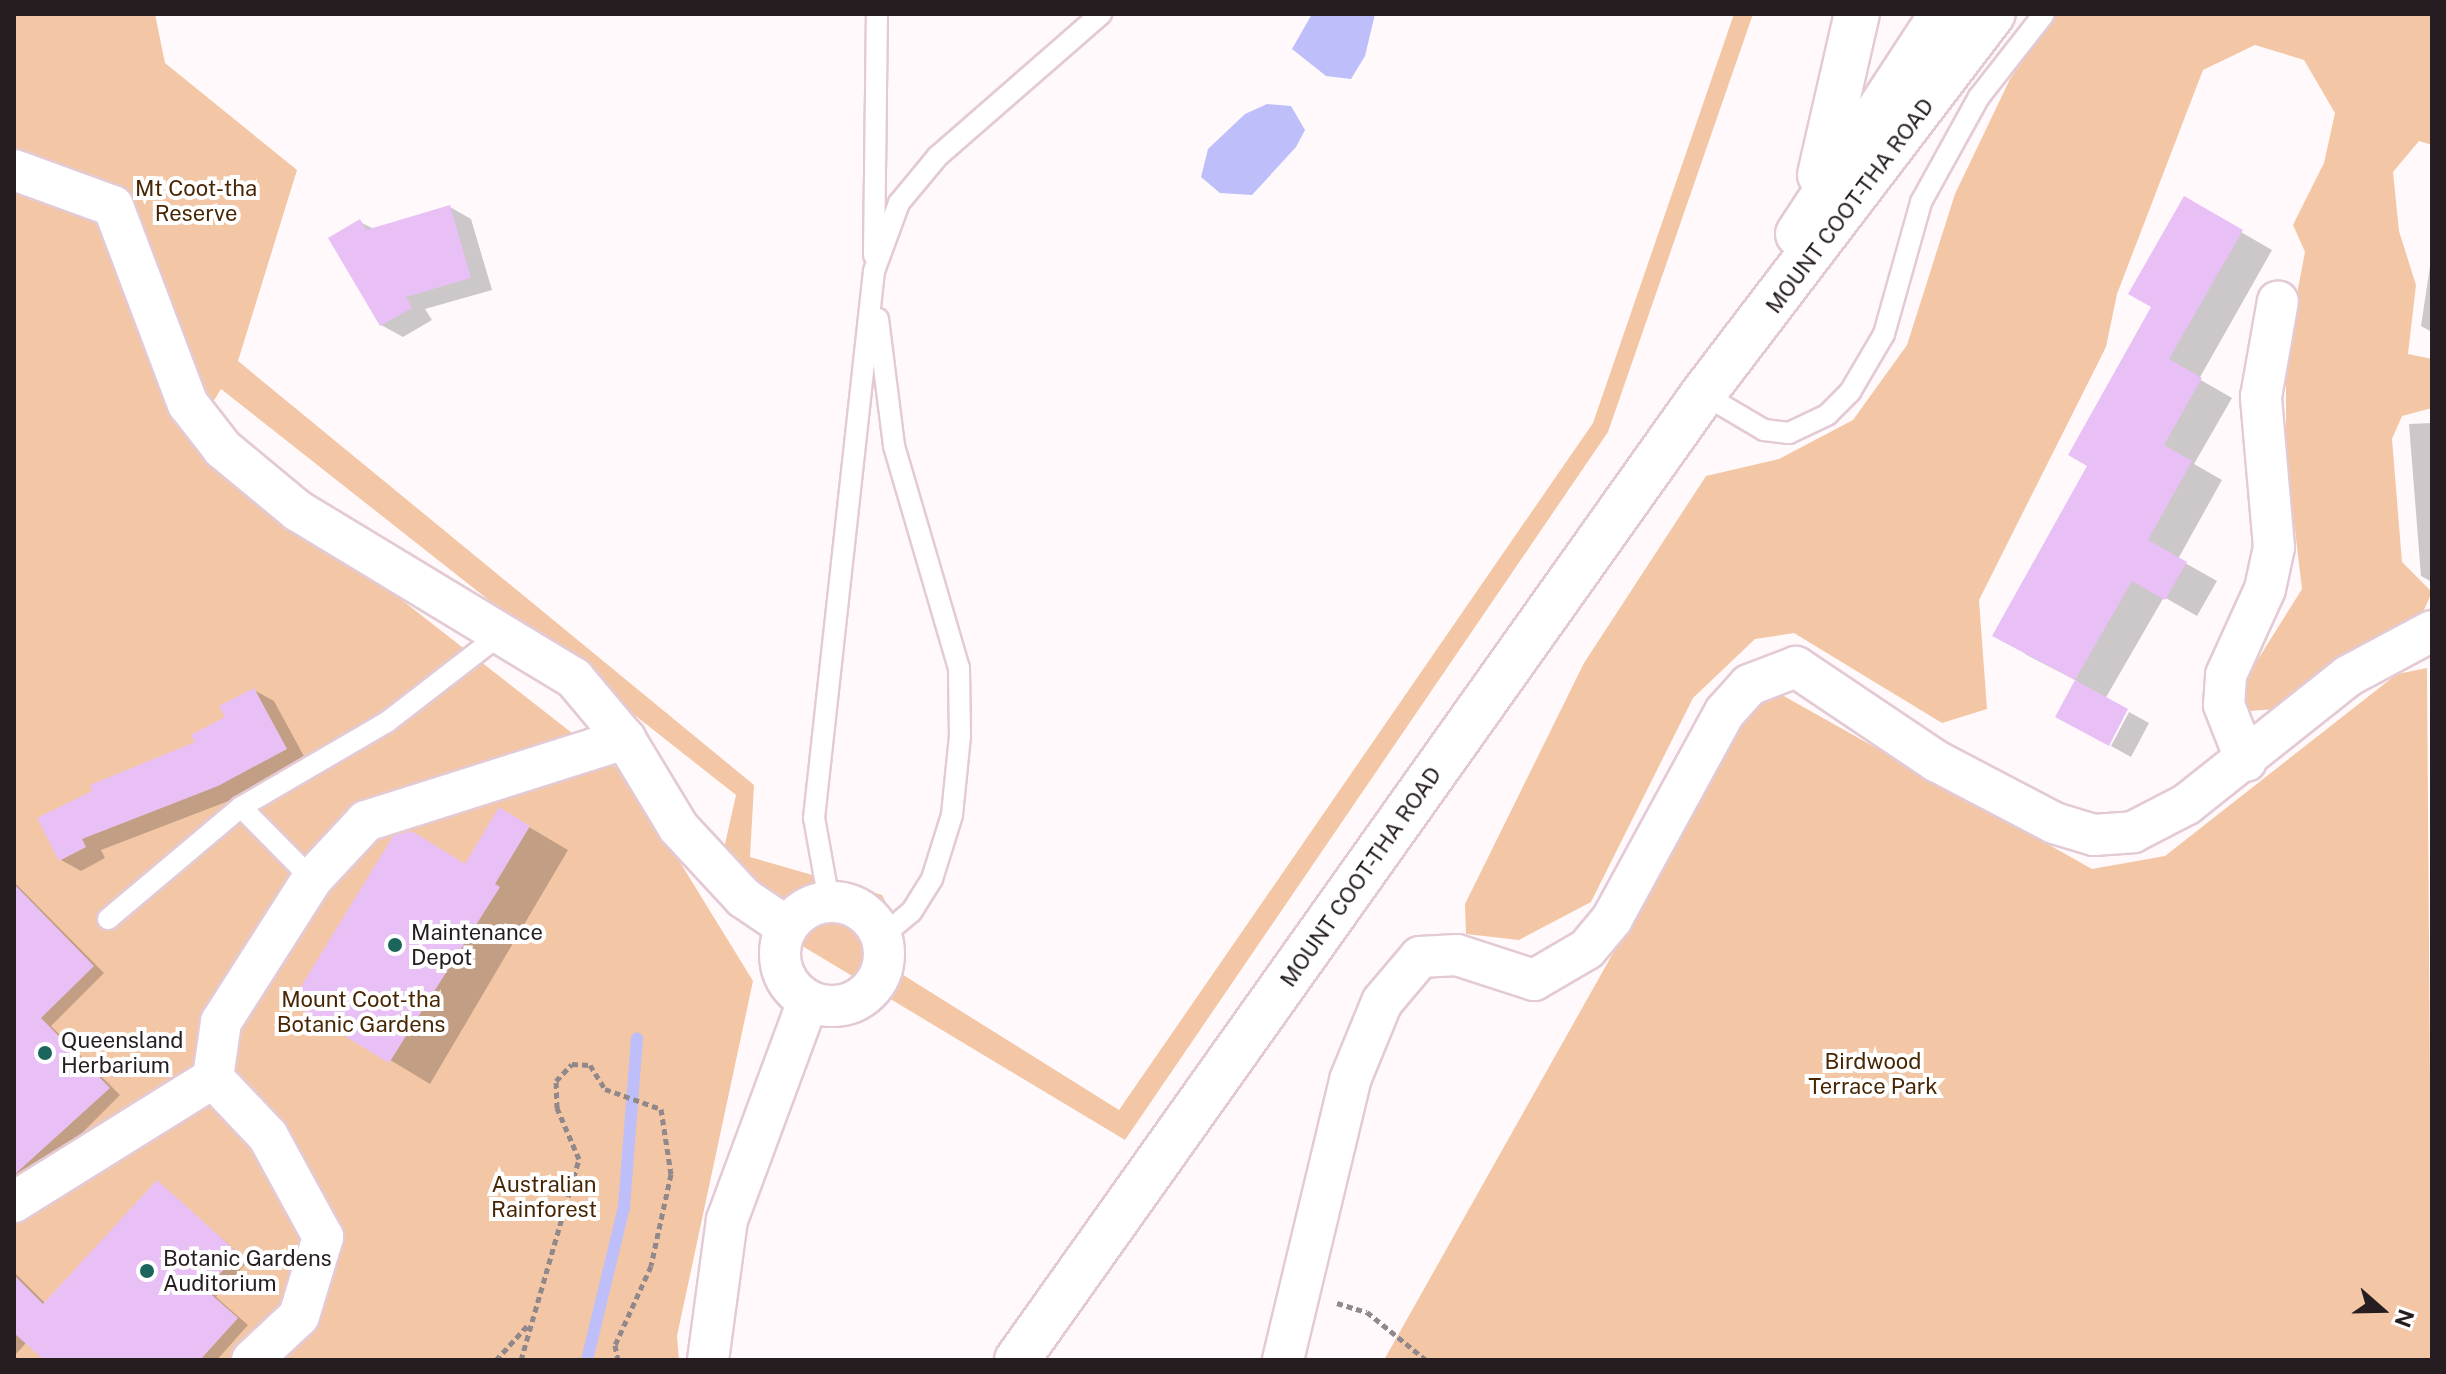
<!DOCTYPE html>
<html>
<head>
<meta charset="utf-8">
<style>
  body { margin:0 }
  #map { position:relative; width:2446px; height:1374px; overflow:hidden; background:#fff9fb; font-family:"Public Sans",sans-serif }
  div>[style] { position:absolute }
  .green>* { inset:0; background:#f3c7a5 }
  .water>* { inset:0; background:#bebefa }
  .shadow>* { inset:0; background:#0003 }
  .stream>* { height:12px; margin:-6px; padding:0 6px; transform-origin:6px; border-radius:6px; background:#bebefa }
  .building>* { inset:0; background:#e9c0f5 }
  .path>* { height:5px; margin-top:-2.5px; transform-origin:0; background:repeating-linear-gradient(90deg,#90888b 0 6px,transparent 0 10px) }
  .roads { filter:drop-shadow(2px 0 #e3cad4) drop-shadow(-2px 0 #e3cad4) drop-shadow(0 2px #e3cad4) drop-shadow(0 -2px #e3cad4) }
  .lane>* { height:20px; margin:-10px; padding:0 10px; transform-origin:10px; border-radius:10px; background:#fff }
  .street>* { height:40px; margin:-20px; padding:0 20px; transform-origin:20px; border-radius:20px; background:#fff }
  .street>.ring { margin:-20px; padding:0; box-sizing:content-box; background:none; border:40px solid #fff; border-radius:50% }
  .secondary>* { height:44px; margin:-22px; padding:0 22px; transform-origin:22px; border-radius:22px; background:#fff }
  .dots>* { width:22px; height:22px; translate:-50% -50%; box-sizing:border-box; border:4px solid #fff; border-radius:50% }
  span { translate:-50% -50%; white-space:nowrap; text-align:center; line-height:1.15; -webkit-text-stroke:8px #fff; paint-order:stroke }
  .park-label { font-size:22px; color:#482604 }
  .street-label { font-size:22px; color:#261d20 }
  .poi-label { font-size:22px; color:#261d20 }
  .left { translate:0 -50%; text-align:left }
  .frame { position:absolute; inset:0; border:16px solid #261d20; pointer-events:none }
  .north { position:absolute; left:2342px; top:1270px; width:80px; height:80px; -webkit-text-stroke:6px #fff; paint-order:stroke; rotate:110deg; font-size:22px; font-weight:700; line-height:32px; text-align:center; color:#261d20 }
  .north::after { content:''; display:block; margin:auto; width:28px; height:36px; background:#261d20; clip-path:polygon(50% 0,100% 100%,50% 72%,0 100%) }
</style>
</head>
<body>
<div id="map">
  <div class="green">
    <i style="clip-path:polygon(14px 14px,155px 14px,165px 63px,297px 170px,238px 361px,754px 785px,750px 857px,882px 895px,899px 927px,900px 973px,1119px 1110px,1593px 423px,1734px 14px,1753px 14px,1608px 432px,1125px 1140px,714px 893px,736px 795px,221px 389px,192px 436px,627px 776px,753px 981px,677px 1336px,679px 1360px,14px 1360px)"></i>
    <i style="clip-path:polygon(2054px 14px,2432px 14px,2432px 145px,2419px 141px,2393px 172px,2399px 231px,2416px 285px,2408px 354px,2432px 359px,2432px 408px,2402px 416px,2392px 439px,2402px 562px,2432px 592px,2423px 612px,2358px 652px,2290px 708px,2249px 711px,2240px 688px,2302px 589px,2286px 455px,2286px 351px,2305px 252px,2293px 225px,2324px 163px,2335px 113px,2304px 60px,2255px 45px,2203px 70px,2117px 294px,2106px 347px,1979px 600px,1987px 709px,1942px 723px,1794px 633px,1755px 639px,1693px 698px,1591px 902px,1519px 940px,1466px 934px,1465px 904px,1584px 663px,1706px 476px,1779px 459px,1853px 420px,1907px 345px,1955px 194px,2010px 79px)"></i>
    <i style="clip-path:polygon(2427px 668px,2432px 1360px,1384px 1360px,1764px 685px,2092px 869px,2165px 856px,2397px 674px)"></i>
  </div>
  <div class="water">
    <i style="clip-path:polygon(1312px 14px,1375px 14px,1365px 56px,1351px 79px,1326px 76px,1292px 49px)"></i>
    <i style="clip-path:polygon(1267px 104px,1291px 106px,1305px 130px,1296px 147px,1252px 195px,1220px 193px,1201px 177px,1208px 149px,1245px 114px)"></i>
  </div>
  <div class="shadow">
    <i style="clip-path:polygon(2184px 199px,2272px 250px,2199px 379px,2232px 398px,2194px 464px,2222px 480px,2178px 559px,2217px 581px,2197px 616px,2164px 597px,2105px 699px,2058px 717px,2077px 681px,2025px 654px,2154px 307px)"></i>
    <i style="clip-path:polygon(450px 207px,471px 219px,492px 290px,425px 309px,432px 320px,403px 337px,381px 325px,360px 222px,374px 229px)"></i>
    <i style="clip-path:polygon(2432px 253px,2432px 332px,2421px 326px)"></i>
    <i style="clip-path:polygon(2432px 423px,2432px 582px,2421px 576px,2409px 424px)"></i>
    <i style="clip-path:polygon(254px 690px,274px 701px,306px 760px,239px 797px,101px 850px,105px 858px,81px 871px,61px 860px,40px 819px,198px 743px)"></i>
    <i style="clip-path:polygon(2129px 712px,2149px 723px,2131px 757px,2111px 746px)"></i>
    <i style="clip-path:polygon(500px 810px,568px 850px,430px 1084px,294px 1002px,466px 865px)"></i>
    <i style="clip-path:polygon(14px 882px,104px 973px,51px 1026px,120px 1095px,48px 1167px,14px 1188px)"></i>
    <i style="clip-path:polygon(157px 1183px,248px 1261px,216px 1297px,248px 1325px,217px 1360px,47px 1360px,27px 1342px,14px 1356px,14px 1272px,46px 1304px)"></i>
  </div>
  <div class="stream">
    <i style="left:587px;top:1360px;width:157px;rotate:-76.4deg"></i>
    <i style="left:624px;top:1207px;width:169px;rotate:-85.6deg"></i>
  </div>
  <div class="building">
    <i style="clip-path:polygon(2184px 196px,2243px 230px,2169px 359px,2202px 378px,2164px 445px,2192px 461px,2148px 540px,2187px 562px,2165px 600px,2132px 581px,2075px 680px,1992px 636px,2087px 466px,2068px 455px,2151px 307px,2128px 294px)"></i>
    <i style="clip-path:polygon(450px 205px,471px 278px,406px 297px,412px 308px,380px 326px,328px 238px,360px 219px,366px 230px)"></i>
    <i style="clip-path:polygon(2075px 680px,2128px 709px,2109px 746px,2055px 717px)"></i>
    <i style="clip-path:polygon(254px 688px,287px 749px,218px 786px,82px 839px,86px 847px,59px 861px,37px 818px,92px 791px,90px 785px,195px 742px,191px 735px,225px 717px,219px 706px)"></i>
    <i style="clip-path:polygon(499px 807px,530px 826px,495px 884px,500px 887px,389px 1063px,291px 1003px,393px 836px,412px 831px,465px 864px)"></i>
    <i style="clip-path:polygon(14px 884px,94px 966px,41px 1018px,110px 1088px,14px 1175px)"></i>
    <i style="clip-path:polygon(157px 1180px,238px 1253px,206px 1290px,238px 1318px,200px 1360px,44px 1360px,14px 1333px,14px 1275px,43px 1304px)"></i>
  </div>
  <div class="path">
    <i style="left:1337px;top:1303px;width:31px;rotate:17deg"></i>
    <i style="left:1367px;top:1312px;width:76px;rotate:39.1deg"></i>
    <i style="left:496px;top:1360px;width:47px;rotate:-47.6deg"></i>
    <i style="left:521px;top:1360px;width:209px;rotate:-73.9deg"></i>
    <i style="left:579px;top:1159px;width:56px;rotate:-113.3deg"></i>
    <i style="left:557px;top:1108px;width:27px;rotate:-92deg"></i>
    <i style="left:556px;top:1081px;width:23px;rotate:-47deg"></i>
    <i style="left:572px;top:1064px;width:18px;rotate:3deg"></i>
    <i style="left:590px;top:1065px;width:28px;rotate:58deg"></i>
    <i style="left:605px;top:1089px;width:59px;rotate:19.7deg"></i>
    <i style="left:661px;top:1109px;width:66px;rotate:81.3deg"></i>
    <i style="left:671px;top:1174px;width:94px;rotate:102.3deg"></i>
    <i style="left:651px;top:1266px;width:87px;rotate:114.5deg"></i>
    <i style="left:615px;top:1345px;width:15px;rotate:79deg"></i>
  </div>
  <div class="roads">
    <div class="lane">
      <i style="left:874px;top:255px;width:241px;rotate:-89.3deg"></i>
      <i style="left:878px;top:319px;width:128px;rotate:82.8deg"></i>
      <i style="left:894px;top:446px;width:231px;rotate:73.7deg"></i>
      <i style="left:959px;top:668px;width:68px;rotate:89.2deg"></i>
      <i style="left:960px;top:736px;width:79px;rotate:95.8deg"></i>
      <i style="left:952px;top:815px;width:67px;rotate:107.4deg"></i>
      <i style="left:932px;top:879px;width:39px;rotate:122deg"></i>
      <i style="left:911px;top:912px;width:39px;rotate:140deg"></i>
      <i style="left:1703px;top:394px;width:71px;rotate:30.5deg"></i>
      <i style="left:1764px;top:430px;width:25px;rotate:7deg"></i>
      <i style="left:1789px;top:433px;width:42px;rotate:-25.3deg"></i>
      <i style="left:1827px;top:415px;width:33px;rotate:-45deg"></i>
      <i style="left:1850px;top:392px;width:67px;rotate:-59.6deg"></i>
      <i style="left:1884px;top:334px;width:137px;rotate:-74.3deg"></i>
      <i style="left:1921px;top:202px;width:120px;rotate:-61.1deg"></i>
      <i style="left:1979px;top:97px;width:105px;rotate:-51.9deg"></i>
      <i style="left:241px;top:807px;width:101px;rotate:45.4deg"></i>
      <i style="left:829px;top:901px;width:84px;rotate:-100.2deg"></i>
      <i style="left:814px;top:818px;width:550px;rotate:-83.74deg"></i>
      <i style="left:874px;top:271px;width:72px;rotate:-69.8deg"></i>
      <i style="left:899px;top:203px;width:60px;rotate:-50.4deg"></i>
      <i style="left:937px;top:157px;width:218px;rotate:-41.1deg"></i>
      <i style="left:108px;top:919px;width:174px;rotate:-40.1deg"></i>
      <i style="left:241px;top:807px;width:169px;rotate:-30.2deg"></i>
      <i style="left:387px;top:722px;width:139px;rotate:-37.7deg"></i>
    </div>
    <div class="street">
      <i style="left:14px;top:170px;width:105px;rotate:20deg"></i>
      <i style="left:113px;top:206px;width:212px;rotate:69.3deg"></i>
      <i style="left:188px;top:404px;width:57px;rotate:52.1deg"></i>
      <i style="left:223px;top:449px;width:97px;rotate:39.6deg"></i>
      <i style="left:298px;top:511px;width:323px;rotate:31.2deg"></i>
      <i style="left:574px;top:678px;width:80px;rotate:50.1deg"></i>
      <i style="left:625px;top:739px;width:103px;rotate:58.9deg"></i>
      <i style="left:678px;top:827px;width:97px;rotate:47.1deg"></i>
      <i style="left:744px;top:898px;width:52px;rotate:34deg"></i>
      <i style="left:2246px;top:761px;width:60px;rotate:-111.4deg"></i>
      <i style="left:2224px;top:705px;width:30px;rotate:-86deg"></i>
      <i style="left:2226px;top:675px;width:94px;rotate:-65.6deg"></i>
      <i style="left:2265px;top:589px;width:43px;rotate:-77.9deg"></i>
      <i style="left:2274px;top:547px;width:151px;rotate:-95deg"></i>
      <i style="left:2261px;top:397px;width:97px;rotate:-80deg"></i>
      <i class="ring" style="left:780px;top:902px;width:64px;height:64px"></i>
      <i style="left:14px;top:1202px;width:234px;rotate:-31.9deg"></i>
      <i style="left:252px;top:1360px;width:64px;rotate:-43.1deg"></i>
      <i style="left:299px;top:1316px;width:83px;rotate:-73.1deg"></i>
      <i style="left:323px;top:1237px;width:115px;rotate:-118.6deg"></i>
      <i style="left:268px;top:1136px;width:80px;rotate:-133.5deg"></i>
      <i style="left:213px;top:1078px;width:57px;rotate:-81.9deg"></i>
      <i style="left:221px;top:1022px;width:169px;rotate:-57.5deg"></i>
      <i style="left:312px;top:879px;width:79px;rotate:-47deg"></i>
      <i style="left:366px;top:821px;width:272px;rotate:-17.6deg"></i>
      <i style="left:708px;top:1360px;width:141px;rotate:-82.3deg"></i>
      <i style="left:727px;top:1220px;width:233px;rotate:-69.7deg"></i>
      <i style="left:1283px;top:1360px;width:288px;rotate:-76.5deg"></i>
      <i style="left:1350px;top:1080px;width:84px;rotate:-67.7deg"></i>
      <i style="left:1382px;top:1002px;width:59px;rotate:-49.8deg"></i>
      <i style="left:1420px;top:957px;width:37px;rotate:-3deg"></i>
      <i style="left:1457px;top:955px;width:81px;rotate:18deg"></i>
      <i style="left:1534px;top:980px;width:61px;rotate:-30.3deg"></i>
      <i style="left:1587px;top:949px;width:39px;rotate:-50deg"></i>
      <i style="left:1612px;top:919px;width:236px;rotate:-61.4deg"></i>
      <i style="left:1725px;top:712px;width:36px;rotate:-48deg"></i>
      <i style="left:1749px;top:685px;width:50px;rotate:-21deg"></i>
      <i style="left:1796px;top:667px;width:169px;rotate:33.9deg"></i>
      <i style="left:1936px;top:761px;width:133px;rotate:27.7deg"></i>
      <i style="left:2054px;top:823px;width:42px;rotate:16.7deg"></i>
      <i style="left:2094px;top:835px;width:39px;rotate:-4deg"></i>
      <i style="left:2133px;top:832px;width:61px;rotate:-27.4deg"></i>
      <i style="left:2187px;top:804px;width:206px;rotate:-38.5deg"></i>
      <i style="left:2348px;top:676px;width:95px;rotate:-28.2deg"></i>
    </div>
    <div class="secondary">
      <i style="left:1820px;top:175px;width:165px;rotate:-77.1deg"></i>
      <i style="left:1798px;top:234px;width:263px;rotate:-56.8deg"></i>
      <i style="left:1017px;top:1360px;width:1185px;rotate:-54.62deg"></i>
      <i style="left:1703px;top:394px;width:478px;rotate:-52.7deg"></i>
    </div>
  </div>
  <div class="dots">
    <i style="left:395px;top:945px;background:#1b655c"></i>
    <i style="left:45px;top:1053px;background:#1b655c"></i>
    <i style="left:147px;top:1271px;background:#1b655c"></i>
  </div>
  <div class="park-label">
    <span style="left:196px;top:201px">Mt Coot-tha<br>Reserve</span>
    <span style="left:361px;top:1012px">Mount Coot-tha<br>Botanic Gardens</span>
    <span style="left:1873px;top:1074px">Birdwood<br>Terrace Park</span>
    <span style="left:544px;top:1197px">Australian<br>Rainforest</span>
  </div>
  <div class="street-label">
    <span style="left:1850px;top:206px;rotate:-53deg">MOUNT COOT-THA ROAD</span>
    <span style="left:1361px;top:877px;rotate:-55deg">MOUNT COOT-THA ROAD</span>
  </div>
  <div class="poi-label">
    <span class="left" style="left:411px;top:945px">Maintenance<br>Depot</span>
    <span class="left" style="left:61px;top:1053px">Queensland<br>Herbarium</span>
    <span class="left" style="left:163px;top:1271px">Botanic Gardens<br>Auditorium</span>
  </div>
  <div class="frame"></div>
  <div class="north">N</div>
</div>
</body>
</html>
